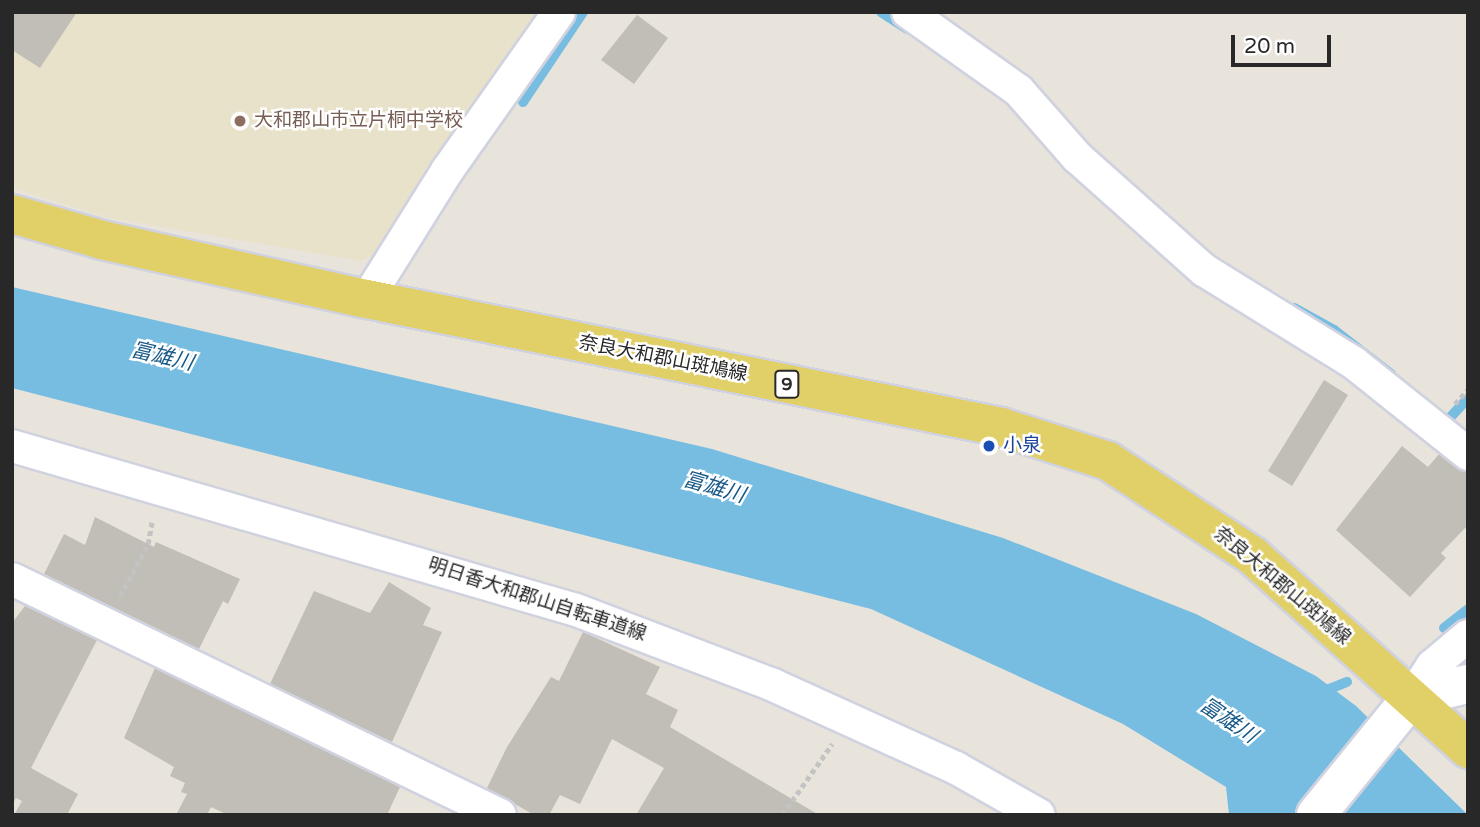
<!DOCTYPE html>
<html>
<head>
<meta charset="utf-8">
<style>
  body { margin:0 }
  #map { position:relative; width:1480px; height:827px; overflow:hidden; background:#e9e4db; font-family:"Varela Round","Noto Sans JP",sans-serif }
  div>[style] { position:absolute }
  .education>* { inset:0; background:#e9e2cb }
  .water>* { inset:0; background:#77bce1 }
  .stream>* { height:10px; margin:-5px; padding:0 5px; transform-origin:5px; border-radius:5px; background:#77bce1 }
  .building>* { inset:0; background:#c1bdb7 }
  .path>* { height:4.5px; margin-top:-2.25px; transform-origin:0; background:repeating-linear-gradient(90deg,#c3c3c3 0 5px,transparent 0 8.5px) }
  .roads { filter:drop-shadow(2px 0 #d0d2df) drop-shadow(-2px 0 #d0d2df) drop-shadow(0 2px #d0d2df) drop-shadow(0 -2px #d0d2df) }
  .minor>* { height:32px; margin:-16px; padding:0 16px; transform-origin:16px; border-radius:16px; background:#fff }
  .secondary>* { height:38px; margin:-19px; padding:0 19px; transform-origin:19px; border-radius:19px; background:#fff }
  .primary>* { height:38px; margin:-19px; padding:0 19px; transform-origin:19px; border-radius:19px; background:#e1cf67 }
  .dots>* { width:19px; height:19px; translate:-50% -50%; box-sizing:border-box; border:4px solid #fff; border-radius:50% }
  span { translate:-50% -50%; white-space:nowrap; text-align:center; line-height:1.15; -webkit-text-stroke:5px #fff; paint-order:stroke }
  .shield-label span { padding:2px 5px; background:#fff; border:2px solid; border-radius:5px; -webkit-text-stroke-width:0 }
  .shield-label { font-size:18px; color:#282828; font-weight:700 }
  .education-label { font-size:19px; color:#785e54 }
  .left { translate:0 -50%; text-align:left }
  .street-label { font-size:19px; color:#282828 }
  .transit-label { font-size:19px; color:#164399 }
  .water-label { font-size:21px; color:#1a5a89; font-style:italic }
  .frame { position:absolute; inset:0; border:14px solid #282828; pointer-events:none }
  .scale { position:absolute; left:1231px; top:35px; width:100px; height:32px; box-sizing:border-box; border:4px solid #282828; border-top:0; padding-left:9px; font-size:21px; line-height:24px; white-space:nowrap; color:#282828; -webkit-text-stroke:5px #fff; paint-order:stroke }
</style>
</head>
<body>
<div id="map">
  <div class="education">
    <i style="clip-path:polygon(12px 12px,546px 12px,376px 255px,360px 261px,109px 218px,12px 188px)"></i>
  </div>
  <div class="water">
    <i style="clip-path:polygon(12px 287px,712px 449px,1003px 538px,1196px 614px,1316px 676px,1356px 706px,1468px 815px,1229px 815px,1226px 787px,1123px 724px,871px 609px,12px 388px)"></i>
  </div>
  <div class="stream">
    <i style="left:881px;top:12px;width:31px;rotate:33deg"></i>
    <i style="left:523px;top:102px;width:108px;rotate:-56.3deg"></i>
    <i style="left:1294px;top:308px;width:46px;rotate:28.8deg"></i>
    <i style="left:1334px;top:330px;width:72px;rotate:37.7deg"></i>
    <i style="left:1444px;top:424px;width:35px;rotate:-47deg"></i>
    <i style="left:1444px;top:628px;width:31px;rotate:-38deg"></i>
    <i style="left:1322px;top:692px;width:27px;rotate:-22deg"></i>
  </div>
  <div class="building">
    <i style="clip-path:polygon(12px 12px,77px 12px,40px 68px,12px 50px)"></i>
    <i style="clip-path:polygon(637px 15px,668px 38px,634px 84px,601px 60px)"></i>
    <i style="clip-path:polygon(1324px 380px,1348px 395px,1292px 486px,1268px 471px)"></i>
    <i style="clip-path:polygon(1402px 446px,1428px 467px,1439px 454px,1468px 472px,1468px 525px,1441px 553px,1446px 558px,1410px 597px,1336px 530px)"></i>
    <i style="clip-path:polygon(95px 517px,154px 547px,156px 542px,240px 579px,228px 604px,223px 601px,199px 649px,44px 574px,64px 534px,85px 545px)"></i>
    <i style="clip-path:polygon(389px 582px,431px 608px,423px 625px,442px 632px,392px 742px,270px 684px,314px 591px,370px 613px)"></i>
    <i style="clip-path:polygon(25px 606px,97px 640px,31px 768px,78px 794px,67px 815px,14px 815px,22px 801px,16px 798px,12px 805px,12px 623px)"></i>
    <i style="clip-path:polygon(583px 632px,660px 667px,646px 694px,678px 710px,670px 727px,819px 815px,636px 815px,664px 768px,612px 739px,580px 804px,560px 795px,549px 815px,534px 815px,487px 788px,507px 747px,551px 677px,559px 681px)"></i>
    <i style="clip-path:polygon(155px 668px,400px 787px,387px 815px,228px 815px,211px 807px,207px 815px,176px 815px,187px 794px,181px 792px,185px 783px,170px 776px,174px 767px,124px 738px)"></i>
  </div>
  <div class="path">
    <i style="left:1455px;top:404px;width:20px;rotate:-49deg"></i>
    <i style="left:120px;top:596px;width:59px;rotate:-61.7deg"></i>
    <i style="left:148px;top:544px;width:23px;rotate:-80deg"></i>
    <i style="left:782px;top:815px;width:87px;rotate:-54.8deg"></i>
  </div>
  <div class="roads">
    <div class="minor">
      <i style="left:908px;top:12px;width:136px;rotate:35.4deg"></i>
      <i style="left:1019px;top:91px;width:88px;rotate:48.7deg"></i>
      <i style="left:1077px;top:157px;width:170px;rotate:41.7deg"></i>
      <i style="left:1204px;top:270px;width:176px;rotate:31.8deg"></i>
      <i style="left:1354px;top:363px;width:146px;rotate:38.6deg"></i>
      <i style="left:367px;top:299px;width:151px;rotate:-58deg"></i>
      <i style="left:447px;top:171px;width:194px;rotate:-54.8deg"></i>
      <i style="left:12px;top:446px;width:587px;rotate:16.21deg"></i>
      <i style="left:576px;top:610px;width:211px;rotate:20.8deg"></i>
      <i style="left:773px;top:685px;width:201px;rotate:24.4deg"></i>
      <i style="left:956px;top:768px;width:95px;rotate:29.5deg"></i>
      <i style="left:12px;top:579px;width:542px;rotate:25.81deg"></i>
      <i style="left:1412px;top:697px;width:37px;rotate:-57deg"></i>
      <i style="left:1432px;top:666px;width:47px;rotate:-39.8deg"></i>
    </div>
    <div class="secondary">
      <i style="left:1316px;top:815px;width:152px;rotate:-50.9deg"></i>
      <i style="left:1412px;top:697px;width:57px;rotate:-13.1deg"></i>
    </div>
    <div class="primary">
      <i style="left:12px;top:214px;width:94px;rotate:16.1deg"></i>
      <i style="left:102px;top:240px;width:271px;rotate:12.6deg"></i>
      <i style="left:367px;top:299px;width:647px;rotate:11.41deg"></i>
      <i style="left:1001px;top:427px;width:112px;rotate:17.6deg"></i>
      <i style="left:1108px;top:461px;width:173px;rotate:33.2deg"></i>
      <i style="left:1253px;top:556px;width:289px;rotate:41.9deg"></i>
    </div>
  </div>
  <div class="dots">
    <i style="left:240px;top:121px;background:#8d6e63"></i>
    <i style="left:989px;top:446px;background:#1a4fb4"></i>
  </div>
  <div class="shield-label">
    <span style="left:787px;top:384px">9</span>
  </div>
  <div class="education-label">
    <span class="left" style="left:254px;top:121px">大和郡山市立片桐中学校</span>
  </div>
  <div class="street-label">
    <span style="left:663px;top:359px;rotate:11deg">奈良大和郡山斑鳩線</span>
    <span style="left:1282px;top:586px;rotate:40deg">奈良大和郡山斑鳩線</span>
    <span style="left:537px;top:600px;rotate:18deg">明日香大和郡山自転車道線</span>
  </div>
  <div class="transit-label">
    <span class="left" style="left:1003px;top:446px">小泉</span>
  </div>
  <div class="water-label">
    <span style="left:162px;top:357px;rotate:13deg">富雄川</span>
    <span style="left:714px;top:488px;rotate:16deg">富雄川</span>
    <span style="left:1228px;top:721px;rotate:34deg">富雄川</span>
  </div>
  <div class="frame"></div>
  <div class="scale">20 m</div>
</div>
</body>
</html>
